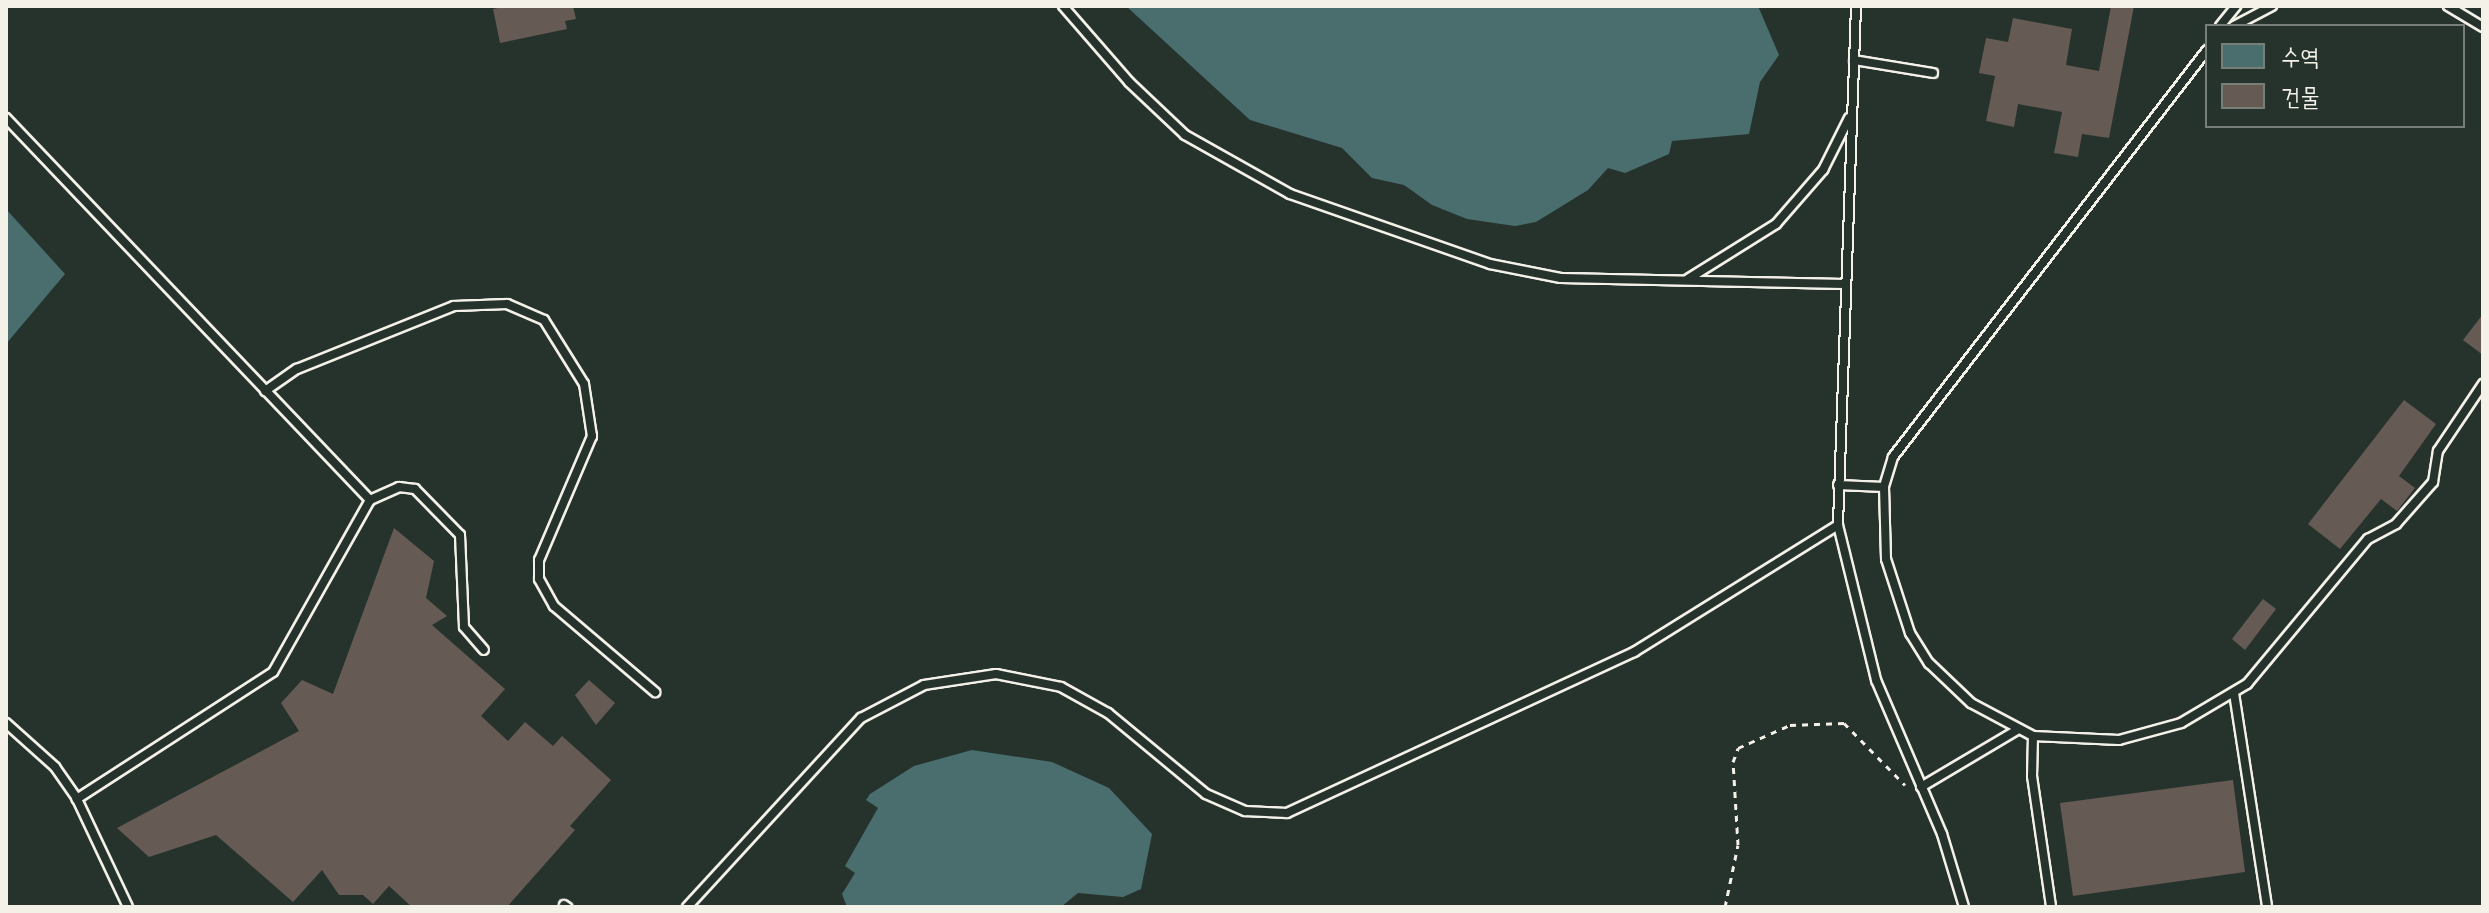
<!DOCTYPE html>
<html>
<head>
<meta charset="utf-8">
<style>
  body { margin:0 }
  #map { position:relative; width:2489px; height:913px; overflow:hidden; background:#26332d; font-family:"Patrick Hand","Poor Story",sans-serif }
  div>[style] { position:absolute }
  .water>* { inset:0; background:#4a6e6e }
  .building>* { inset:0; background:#665a54 }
  .path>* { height:3px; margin-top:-1.5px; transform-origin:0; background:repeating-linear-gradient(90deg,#f4f1e8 0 6px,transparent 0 12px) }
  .roads { filter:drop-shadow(2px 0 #f4f1e8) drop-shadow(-2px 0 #f4f1e8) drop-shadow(0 2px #f4f1e8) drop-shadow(0 -2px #f4f1e8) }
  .lane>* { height:8px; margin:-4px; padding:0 4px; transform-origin:4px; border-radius:4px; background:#26332d }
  span { translate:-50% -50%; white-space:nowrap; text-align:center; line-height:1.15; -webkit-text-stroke:6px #26332d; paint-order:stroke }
  .frame { position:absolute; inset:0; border:8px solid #f4f1e8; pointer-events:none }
  .legend { position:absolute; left:2205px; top:24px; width:260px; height:104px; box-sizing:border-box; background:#26332d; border:2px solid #787f78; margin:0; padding:10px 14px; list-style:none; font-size:24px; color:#f4f1e8 }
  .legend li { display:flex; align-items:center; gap:16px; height:40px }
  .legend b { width:40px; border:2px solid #787f78 }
</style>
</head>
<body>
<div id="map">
  <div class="water">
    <i style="clip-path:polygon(1126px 6px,1758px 6px,1779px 55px,1760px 82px,1749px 134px,1672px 141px,1669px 154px,1625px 173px,1608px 168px,1588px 190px,1536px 222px,1515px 226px,1467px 219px,1432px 205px,1404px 185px,1372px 178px,1342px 148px,1250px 120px)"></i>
    <i style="clip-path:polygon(6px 209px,65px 274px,6px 344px)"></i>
    <i style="clip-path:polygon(972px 750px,1052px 762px,1109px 788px,1152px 834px,1141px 889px,1123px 897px,1078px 893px,1061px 907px,847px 907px,842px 894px,855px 873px,845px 866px,878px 808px,866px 800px,870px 794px,914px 766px)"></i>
  </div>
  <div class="building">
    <i style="clip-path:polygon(507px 6px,573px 6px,576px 19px,565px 21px,567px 29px,500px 43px,493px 9px)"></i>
    <i style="clip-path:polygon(2111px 6px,2134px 6px,2109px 138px,2082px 134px,2078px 157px,2054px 153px,2062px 112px,2018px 104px,2014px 127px,1986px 121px,1995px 76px,1979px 73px,1986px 38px,2008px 42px,2013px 18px,2072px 29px,2066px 65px,2099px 71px)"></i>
    <i style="clip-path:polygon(2483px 314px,2483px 355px,2463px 340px)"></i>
    <i style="clip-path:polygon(2404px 400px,2436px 424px,2399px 476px,2415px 488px,2397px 511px,2381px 499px,2340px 549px,2308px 524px)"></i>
    <i style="clip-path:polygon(394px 528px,434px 561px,426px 598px,447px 616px,432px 625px,505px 689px,481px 716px,508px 741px,525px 722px,553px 746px,562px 736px,611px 780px,570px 826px,575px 830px,507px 907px,412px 907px,389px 886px,373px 904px,363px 895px,339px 895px,322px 870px,293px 902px,216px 835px,149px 857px,117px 828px,299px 731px,281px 703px,302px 680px,333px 694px)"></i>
    <i style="clip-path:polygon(2263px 599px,2276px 609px,2245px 650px,2232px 639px)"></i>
    <i style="clip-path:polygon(589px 680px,615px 703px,596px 725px,575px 695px)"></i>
    <i style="clip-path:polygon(2233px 780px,2245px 872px,2073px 896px,2060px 803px)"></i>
  </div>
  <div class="path">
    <i style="left:1725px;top:907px;width:63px;rotate:-78.2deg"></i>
    <i style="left:1738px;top:845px;width:83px;rotate:-93.4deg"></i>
    <i style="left:1733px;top:762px;width:15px;rotate:-70deg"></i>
    <i style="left:1738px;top:748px;width:57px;rotate:-23.9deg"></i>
    <i style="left:1790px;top:725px;width:54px;rotate:-2.1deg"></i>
    <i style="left:1844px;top:723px;width:87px;rotate:45.5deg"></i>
  </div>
  <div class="roads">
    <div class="lane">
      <i style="left:1063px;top:6px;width:101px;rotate:49deg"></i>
      <i style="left:1129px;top:82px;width:77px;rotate:43.4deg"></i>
      <i style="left:1185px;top:135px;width:120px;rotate:29.3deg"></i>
      <i style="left:1290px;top:194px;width:212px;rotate:19.3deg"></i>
      <i style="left:1490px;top:264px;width:72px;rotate:11.2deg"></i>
      <i style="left:1561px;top:278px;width:283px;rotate:1.2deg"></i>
      <i style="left:1856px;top:6px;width:519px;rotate:91.99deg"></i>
      <i style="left:1838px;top:525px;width:160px;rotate:76.2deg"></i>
      <i style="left:1876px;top:680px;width:168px;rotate:66.8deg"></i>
      <i style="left:1942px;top:834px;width:76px;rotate:73.2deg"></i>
      <i style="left:2448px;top:6px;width:41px;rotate:31deg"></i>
      <i style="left:2220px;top:26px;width:26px;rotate:-51deg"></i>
      <i style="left:2234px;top:26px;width:43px;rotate:-27.8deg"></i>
      <i style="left:2207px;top:50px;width:514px;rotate:127.65deg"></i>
      <i style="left:1893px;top:457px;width:31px;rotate:107deg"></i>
      <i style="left:1884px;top:487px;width:72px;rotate:88.4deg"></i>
      <i style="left:1886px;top:559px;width:78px;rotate:72deg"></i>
      <i style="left:1910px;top:633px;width:36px;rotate:58deg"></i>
      <i style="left:1929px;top:663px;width:58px;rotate:43.6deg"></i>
      <i style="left:1971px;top:703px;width:70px;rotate:28deg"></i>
      <i style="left:2033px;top:736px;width:86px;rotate:2.7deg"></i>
      <i style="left:2119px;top:740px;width:64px;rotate:-15.3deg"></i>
      <i style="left:2181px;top:723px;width:77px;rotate:-30.6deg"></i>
      <i style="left:2247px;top:684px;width:189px;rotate:-50.2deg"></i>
      <i style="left:2368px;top:539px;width:32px;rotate:-28deg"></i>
      <i style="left:2396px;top:524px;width:56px;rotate:-48.6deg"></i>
      <i style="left:2433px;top:482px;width:31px;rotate:-81deg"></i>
      <i style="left:2438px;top:451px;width:81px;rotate:-56.1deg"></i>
      <i style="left:1854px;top:60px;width:80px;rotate:9.3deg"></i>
      <i style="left:6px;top:118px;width:528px;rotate:46.38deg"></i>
      <i style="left:370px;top:500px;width:197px;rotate:119.4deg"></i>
      <i style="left:273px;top:672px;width:234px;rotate:147.1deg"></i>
      <i style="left:1688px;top:279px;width:104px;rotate:-32deg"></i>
      <i style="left:1776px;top:224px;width:72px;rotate:-49deg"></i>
      <i style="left:1823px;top:170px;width:58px;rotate:-63.4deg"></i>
      <i style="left:265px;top:391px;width:39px;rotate:-35deg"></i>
      <i style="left:297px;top:369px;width:169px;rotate:-21.9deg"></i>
      <i style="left:454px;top:306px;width:53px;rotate:-2.2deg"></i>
      <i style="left:507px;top:304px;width:40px;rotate:23.4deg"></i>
      <i style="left:544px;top:320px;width:75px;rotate:58deg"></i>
      <i style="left:584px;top:384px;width:53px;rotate:81.3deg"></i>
      <i style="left:592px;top:436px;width:135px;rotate:113.1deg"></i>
      <i style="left:539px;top:560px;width:19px;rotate:90deg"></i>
      <i style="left:539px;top:579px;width:31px;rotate:61deg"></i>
      <i style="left:554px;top:606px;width:133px;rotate:40.4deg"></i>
      <i style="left:1838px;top:485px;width:46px;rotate:2.5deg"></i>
      <i style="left:370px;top:500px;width:32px;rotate:-24deg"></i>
      <i style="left:399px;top:487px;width:16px;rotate:7deg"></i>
      <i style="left:415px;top:489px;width:64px;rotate:45.6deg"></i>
      <i style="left:460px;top:535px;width:92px;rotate:87.5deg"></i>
      <i style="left:464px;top:627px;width:30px;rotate:49deg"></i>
      <i style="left:2234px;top:693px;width:217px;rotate:81.2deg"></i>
      <i style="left:6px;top:723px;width:66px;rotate:41.9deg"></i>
      <i style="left:55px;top:767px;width:39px;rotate:55deg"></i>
      <i style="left:77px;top:799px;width:119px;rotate:64.7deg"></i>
      <i style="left:2033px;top:736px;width:40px;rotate:91.4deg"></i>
      <i style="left:2032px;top:776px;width:132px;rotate:81.7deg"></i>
      <i style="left:1921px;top:787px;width:112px;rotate:-30.7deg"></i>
      <i style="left:564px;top:905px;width:4px;rotate:34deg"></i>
      <i style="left:687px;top:907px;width:257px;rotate:-47.4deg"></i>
      <i style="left:861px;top:718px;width:71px;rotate:-27.6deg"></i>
      <i style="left:924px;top:685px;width:73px;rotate:-8.7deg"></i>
      <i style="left:996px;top:674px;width:66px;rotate:11.3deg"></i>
      <i style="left:1061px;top:687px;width:54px;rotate:29deg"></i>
      <i style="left:1108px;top:713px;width:127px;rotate:39.6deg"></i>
      <i style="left:1206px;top:794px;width:43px;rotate:23.6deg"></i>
      <i style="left:1245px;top:811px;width:42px;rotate:2.7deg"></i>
      <i style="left:1287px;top:813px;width:383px;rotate:-24.9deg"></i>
      <i style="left:1634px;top:652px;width:240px;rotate:-31.9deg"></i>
    </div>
  </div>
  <div class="frame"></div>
  <ul class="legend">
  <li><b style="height:22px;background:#4a6e6e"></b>수역</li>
  <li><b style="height:22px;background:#665a54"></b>건물</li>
  </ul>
</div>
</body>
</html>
